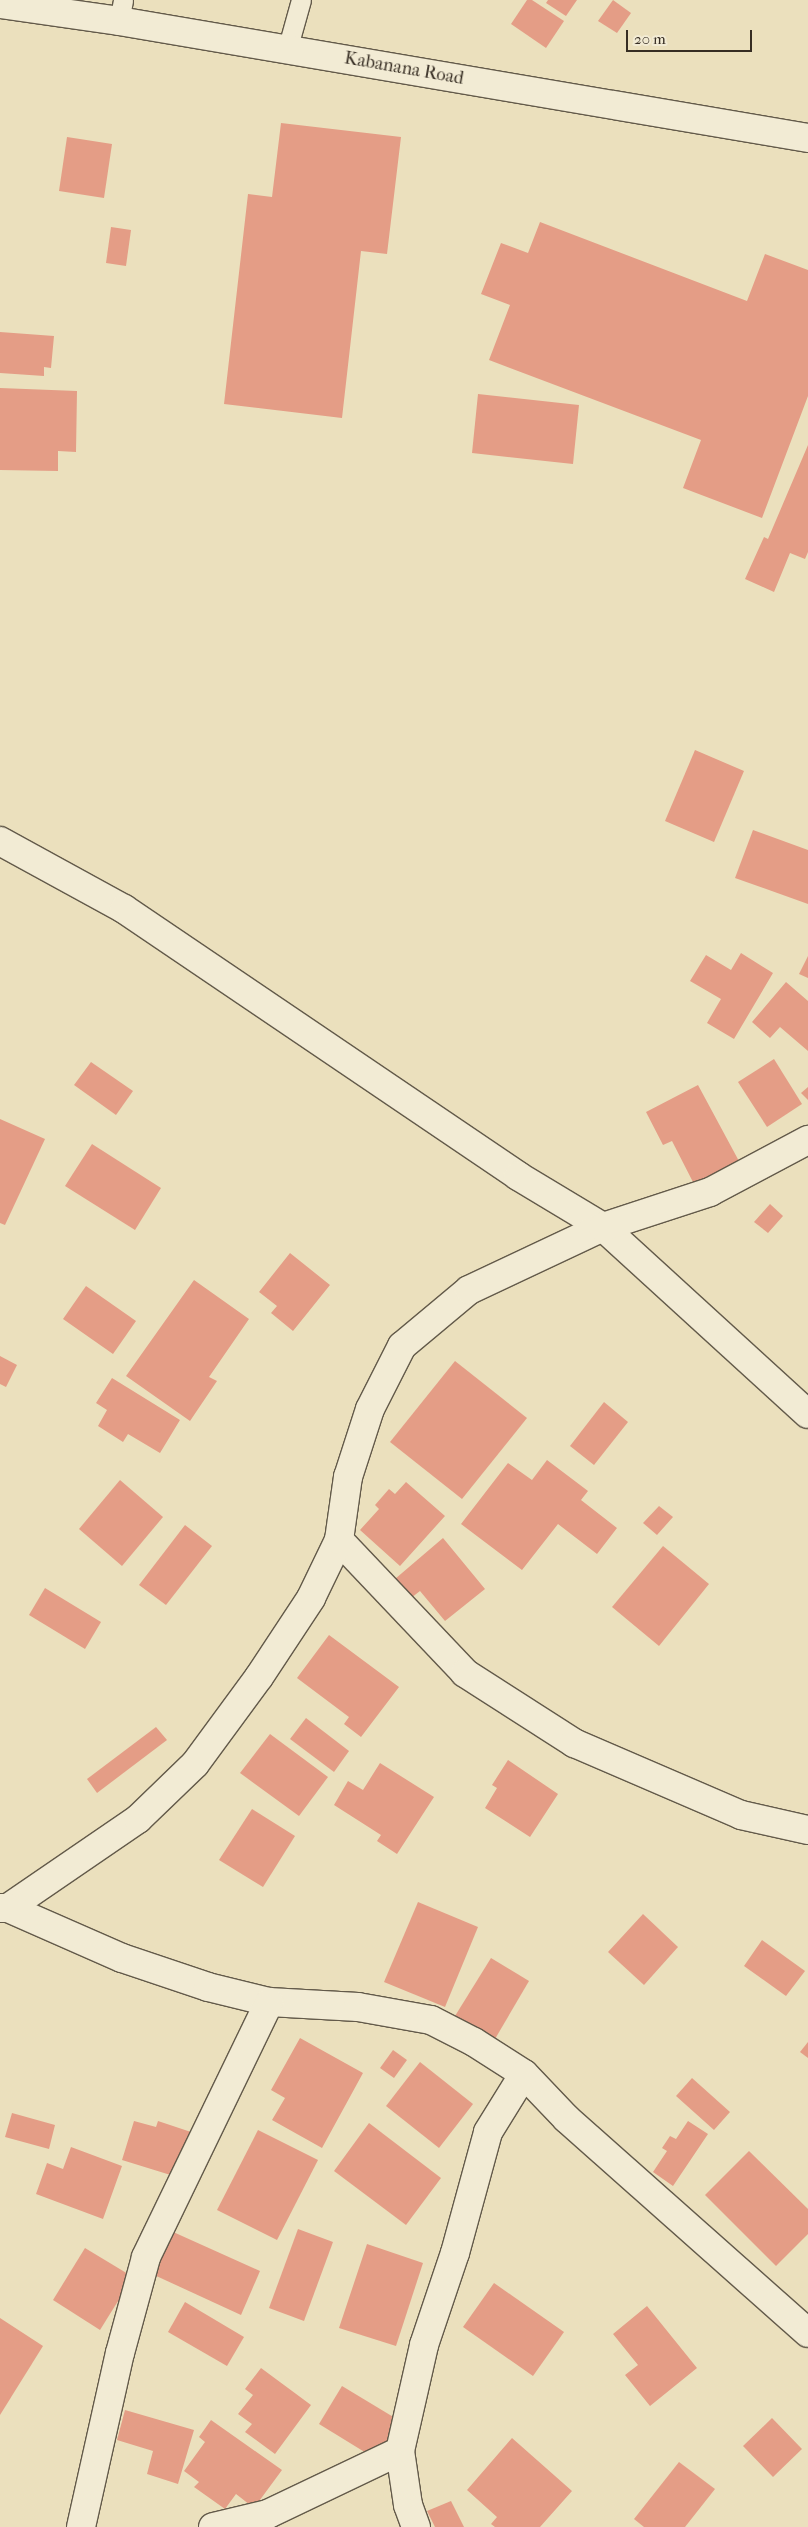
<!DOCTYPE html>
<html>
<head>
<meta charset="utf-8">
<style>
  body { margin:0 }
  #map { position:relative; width:808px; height:2527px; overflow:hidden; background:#ebe0bd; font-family:"IM FELL French Canon",serif }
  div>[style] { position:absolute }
  .building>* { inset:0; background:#e49d86 }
  .roads { filter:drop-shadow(1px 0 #635a4a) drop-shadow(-1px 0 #635a4a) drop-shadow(0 1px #635a4a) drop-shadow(0 -1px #635a4a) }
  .service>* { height:19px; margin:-9.5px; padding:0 9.5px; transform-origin:9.5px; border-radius:9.5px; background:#f2ebd4 }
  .minor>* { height:28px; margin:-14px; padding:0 14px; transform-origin:14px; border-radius:14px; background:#f2ebd4 }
  .tertiary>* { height:28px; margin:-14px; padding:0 14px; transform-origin:14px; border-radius:14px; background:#f2ebd4 }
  span { translate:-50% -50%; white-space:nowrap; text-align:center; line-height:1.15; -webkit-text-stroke:4px #f2ebd4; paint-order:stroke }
  .street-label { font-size:18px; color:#362d23 }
  .scale { position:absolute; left:626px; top:30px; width:126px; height:22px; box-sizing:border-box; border:2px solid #362d23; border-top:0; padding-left:6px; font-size:15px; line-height:18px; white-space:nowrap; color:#362d23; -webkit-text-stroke:4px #f2ebd4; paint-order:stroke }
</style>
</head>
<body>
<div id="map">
  <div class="building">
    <i style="clip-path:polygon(527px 0,532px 0,564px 21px,546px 48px,511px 24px)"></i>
    <i style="clip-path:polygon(548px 0,577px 0,566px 16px,546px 3px)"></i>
    <i style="clip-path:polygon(613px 0,631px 13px,617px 33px,598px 21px)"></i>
    <i style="clip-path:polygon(281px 123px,401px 137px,387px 254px,361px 251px,342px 418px,224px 404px,248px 194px,272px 197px)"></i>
    <i style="clip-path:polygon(67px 137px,112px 144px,104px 198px,59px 191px)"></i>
    <i style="clip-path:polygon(540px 222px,747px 301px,765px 254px,808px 270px,808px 396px,762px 518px,683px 488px,701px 440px,489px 360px,510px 305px,481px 294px,501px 243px,528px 253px)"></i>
    <i style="clip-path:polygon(111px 227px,131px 230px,126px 266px,106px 263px)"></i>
    <i style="clip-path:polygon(0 332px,54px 336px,51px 368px,44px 367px,44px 376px,0 373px)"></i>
    <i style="clip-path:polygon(0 388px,77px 391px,76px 452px,58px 451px,58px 471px,0 470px)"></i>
    <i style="clip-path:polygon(478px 394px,579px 405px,573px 464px,472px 453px)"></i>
    <i style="clip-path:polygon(808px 445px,808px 552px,805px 559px,790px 553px,774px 592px,745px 579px,764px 537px,768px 539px)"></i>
    <i style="clip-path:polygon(695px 750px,744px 771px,714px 842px,665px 821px)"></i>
    <i style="clip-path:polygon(753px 830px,808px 850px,808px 904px,735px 878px)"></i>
    <i style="clip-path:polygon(741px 953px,773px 973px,734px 1039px,707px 1023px,721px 999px,690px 981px,706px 955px,731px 970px)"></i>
    <i style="clip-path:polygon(808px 956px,808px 978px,799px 974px)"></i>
    <i style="clip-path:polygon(786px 982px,808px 1001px,808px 1051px,780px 1027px,770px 1038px,752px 1022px)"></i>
    <i style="clip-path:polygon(774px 1059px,802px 1104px,767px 1127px,738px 1082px)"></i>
    <i style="clip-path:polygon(91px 1062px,133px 1091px,116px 1115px,74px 1085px)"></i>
    <i style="clip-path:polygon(698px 1085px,740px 1163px,695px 1186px,672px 1141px,663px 1145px,646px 1112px)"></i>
    <i style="clip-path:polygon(808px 1087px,808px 1100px,801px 1093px)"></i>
    <i style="clip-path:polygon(0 1119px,45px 1139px,5px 1225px,0 1223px)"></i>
    <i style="clip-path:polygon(92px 1144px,161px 1188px,135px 1230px,65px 1186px)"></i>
    <i style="clip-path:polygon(770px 1204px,783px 1216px,768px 1233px,754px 1222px)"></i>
    <i style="clip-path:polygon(290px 1253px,330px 1285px,293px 1331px,271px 1313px,277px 1306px,259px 1292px)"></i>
    <i style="clip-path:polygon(194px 1280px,249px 1319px,209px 1377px,217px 1381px,190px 1421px,126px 1376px)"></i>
    <i style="clip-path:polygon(86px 1286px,136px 1321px,113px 1354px,63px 1319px)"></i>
    <i style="clip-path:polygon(0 1356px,17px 1365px,6px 1387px,0 1384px)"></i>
    <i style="clip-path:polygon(455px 1361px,527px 1418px,462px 1499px,390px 1442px)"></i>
    <i style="clip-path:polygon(112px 1378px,180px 1420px,160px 1453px,128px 1434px,123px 1442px,98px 1426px,107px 1410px,96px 1403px)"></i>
    <i style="clip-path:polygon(604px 1402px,628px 1422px,594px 1465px,570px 1446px)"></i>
    <i style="clip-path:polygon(547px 1460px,588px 1491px,581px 1500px,617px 1528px,597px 1554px,558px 1524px,522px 1570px,461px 1524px,508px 1463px,532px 1480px)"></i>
    <i style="clip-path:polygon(120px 1480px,163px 1517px,122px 1566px,79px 1529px)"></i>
    <i style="clip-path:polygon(406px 1482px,445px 1516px,400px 1566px,360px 1530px,379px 1509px,375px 1505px,389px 1489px,395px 1494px)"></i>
    <i style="clip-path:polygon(659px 1506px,673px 1517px,657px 1535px,643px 1523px)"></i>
    <i style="clip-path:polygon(185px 1525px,212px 1546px,166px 1605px,139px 1585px)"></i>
    <i style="clip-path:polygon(443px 1538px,485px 1589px,445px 1621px,420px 1591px,411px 1598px,395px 1579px)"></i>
    <i style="clip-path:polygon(663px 1546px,709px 1584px,659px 1646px,612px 1607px)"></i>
    <i style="clip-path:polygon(45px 1588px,101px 1622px,85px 1649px,29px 1615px)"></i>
    <i style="clip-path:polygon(329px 1635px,399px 1687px,361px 1737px,344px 1724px,349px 1717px,297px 1678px)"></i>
    <i style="clip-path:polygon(306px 1718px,349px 1751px,334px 1772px,290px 1739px)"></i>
    <i style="clip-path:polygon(156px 1727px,167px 1740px,97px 1793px,87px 1779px)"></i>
    <i style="clip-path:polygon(270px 1734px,328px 1777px,299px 1816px,240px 1773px)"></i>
    <i style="clip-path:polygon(508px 1760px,558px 1794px,530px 1837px,485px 1808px,497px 1788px,492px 1785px)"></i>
    <i style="clip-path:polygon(380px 1763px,434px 1797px,397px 1854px,377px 1841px,381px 1835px,334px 1805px,348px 1781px,363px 1790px)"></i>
    <i style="clip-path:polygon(252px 1809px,295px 1836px,263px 1887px,219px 1860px)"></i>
    <i style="clip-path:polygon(418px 1902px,478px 1927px,445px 2007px,384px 1982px)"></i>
    <i style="clip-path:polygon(643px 1914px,678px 1947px,644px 1985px,608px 1952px)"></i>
    <i style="clip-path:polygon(762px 1940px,805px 1971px,786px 1996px,744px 1966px)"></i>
    <i style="clip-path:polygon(491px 1958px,529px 1981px,495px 2039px,455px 2016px)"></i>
    <i style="clip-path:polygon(300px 2038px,363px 2073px,322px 2148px,272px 2120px,285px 2098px,271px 2090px)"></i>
    <i style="clip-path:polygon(808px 2042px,808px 2058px,800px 2052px)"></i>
    <i style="clip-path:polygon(393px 2050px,407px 2060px,394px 2078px,380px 2068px)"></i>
    <i style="clip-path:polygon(420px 2062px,473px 2104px,439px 2148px,386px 2106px)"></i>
    <i style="clip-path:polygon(692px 2078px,730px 2112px,714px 2130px,676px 2096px)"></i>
    <i style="clip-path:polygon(12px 2113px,55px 2125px,49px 2149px,5px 2137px)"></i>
    <i style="clip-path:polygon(134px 2121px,156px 2127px,158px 2121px,191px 2132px,177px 2177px,122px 2160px)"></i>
    <i style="clip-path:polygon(688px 2121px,708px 2134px,673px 2186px,653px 2172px,667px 2151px,662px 2148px,670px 2136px,676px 2139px)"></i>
    <i style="clip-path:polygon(369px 2123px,441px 2178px,406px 2225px,334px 2171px)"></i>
    <i style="clip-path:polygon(258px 2130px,318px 2160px,277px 2240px,217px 2210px)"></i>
    <i style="clip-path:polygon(71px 2147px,122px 2166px,103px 2219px,36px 2194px,47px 2163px,63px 2169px)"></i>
    <i style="clip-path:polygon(749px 2151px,808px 2209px,808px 2234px,776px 2266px,705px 2195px)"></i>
    <i style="clip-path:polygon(298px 2229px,333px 2242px,304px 2321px,269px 2308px)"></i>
    <i style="clip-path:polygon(171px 2231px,260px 2271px,241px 2315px,152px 2274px)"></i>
    <i style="clip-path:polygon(367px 2244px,423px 2263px,396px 2346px,339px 2328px)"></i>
    <i style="clip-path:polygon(85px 2248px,133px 2277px,100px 2330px,53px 2300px)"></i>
    <i style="clip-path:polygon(494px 2283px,564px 2332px,533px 2376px,463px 2327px)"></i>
    <i style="clip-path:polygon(185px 2302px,244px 2337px,227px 2366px,168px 2332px)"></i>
    <i style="clip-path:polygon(647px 2306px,697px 2368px,650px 2406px,625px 2375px,638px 2365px,613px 2334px)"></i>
    <i style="clip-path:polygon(0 2318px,43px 2346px,0 2415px)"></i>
    <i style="clip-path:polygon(261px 2368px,311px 2405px,275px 2454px,245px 2432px,252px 2424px,238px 2414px,253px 2395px,245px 2389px)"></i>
    <i style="clip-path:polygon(342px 2386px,400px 2421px,376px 2459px,319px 2424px)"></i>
    <i style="clip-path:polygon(125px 2410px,194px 2430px,178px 2484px,147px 2474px,153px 2451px,117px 2440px)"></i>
    <i style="clip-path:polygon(772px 2418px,802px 2449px,773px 2477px,743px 2446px)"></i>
    <i style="clip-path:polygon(211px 2420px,282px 2470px,254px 2508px,236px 2494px,225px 2509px,194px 2487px,199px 2482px,184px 2471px,205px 2442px,199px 2437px)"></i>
    <i style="clip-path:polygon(512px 2438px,572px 2491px,540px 2527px,495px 2527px,491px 2524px,497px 2517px,467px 2490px)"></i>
    <i style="clip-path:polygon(679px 2462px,715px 2489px,685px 2527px,644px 2527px,634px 2519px)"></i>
    <i style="clip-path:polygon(451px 2501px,464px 2527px,435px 2527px,427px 2511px)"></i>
  </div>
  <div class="roads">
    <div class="service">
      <i style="left:119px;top:21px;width:21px;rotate:-79deg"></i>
      <i style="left:287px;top:50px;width:52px;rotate:-74.4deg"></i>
    </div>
    <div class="minor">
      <i style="left:0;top:841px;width:141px;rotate:28.7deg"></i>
      <i style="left:124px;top:909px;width:476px;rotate:34.1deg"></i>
      <i style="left:518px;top:1176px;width:99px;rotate:31deg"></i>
      <i style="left:603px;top:1227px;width:277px;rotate:42.4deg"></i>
      <i style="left:339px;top:1540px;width:183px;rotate:46.5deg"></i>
      <i style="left:465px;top:1673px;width:130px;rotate:32.7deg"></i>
      <i style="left:574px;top:1743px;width:182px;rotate:23.3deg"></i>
      <i style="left:741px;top:1815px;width:69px;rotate:12.6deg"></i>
      <i style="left:0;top:1908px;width:8px"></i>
      <i style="left:8px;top:1908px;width:158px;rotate:-34.4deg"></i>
      <i style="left:138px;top:1819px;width:79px;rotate:-44deg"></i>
      <i style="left:195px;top:1764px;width:108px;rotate:-53.7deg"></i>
      <i style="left:259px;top:1677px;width:95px;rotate:-56.6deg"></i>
      <i style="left:311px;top:1598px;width:64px;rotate:-64.2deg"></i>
      <i style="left:339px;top:1540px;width:64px;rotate:-81.9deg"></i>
      <i style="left:348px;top:1477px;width:71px;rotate:-72.1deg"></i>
      <i style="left:370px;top:1409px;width:71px;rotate:-63.1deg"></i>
      <i style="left:402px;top:1346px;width:87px;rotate:-39.9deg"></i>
      <i style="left:469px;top:1290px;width:148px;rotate:-25.2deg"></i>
      <i style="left:603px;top:1227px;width:113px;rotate:-18.1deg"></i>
      <i style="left:710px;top:1192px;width:111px;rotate:-28deg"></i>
      <i style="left:8px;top:1908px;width:124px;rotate:23.7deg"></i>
      <i style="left:122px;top:1958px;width:91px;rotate:18.6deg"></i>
      <i style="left:208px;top:1987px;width:63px;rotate:13.8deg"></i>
      <i style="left:269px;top:2002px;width:89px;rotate:3.2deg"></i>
      <i style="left:358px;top:2007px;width:74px;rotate:10.1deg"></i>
      <i style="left:431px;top:2020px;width:48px;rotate:27.1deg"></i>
      <i style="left:474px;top:2042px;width:59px;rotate:32.6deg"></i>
      <i style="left:524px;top:2074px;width:62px;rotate:46.3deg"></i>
      <i style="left:567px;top:2119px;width:322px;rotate:41.6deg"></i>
      <i style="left:81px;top:2527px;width:178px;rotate:-77.4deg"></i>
      <i style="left:120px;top:2353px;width:99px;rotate:-74.8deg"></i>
      <i style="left:146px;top:2257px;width:283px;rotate:-64.2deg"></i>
      <i style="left:213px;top:2527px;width:57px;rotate:-13.3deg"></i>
      <i style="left:268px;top:2514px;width:146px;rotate:-25.5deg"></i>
      <i style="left:416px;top:2527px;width:23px;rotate:-110deg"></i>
      <i style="left:408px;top:2505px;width:55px;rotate:-98.4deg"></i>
      <i style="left:400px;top:2451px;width:109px;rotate:-77.2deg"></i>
      <i style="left:424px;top:2345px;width:97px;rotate:-71.4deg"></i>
      <i style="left:455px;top:2253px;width:125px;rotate:-74.7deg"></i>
      <i style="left:488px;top:2132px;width:68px;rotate:-58.2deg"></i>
    </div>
    <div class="tertiary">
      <i style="left:0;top:4px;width:120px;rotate:8.1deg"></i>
      <i style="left:119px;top:21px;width:699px;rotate:9.64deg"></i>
    </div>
  </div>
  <div class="street-label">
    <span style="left:404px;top:69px;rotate:10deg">Kabanana Road</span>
  </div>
  <div class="scale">20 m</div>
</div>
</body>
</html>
